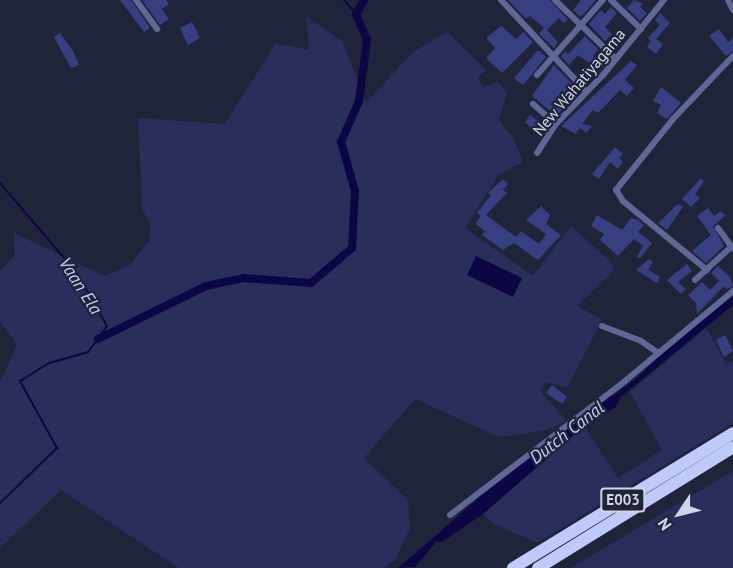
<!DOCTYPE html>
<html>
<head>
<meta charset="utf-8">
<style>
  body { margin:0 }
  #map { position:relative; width:733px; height:568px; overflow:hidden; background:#20243b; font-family:"PT Sans",sans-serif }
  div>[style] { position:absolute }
  .green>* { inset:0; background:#292e5b }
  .water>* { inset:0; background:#0d0644 }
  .stream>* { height:2px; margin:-1px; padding:0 1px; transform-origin:1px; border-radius:1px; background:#0d0644 }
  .canal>* { height:8px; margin:-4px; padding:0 4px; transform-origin:4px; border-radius:4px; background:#0d0644 }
  .building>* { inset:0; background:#383f80 }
  .minor>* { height:6px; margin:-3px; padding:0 3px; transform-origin:3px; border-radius:3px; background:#5f6797 }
  .motorway>* { height:12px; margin:-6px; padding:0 6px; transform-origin:6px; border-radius:6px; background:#c0caf9 }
  span { translate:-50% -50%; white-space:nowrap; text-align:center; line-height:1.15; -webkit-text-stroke:4.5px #20243b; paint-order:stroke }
  .shield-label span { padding:2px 4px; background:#20243b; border:2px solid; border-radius:4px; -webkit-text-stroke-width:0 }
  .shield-label { font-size:15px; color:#d2d5e5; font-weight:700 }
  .street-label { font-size:16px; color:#d2d5e5 }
  .water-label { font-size:18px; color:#c2caf1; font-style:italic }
  .north { position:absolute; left:649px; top:484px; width:60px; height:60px; -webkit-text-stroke:4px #20243b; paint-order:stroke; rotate:235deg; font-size:16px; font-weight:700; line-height:24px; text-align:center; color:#d2d5e5 }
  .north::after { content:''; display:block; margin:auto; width:21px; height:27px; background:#d2d5e5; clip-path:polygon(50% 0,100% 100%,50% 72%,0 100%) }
</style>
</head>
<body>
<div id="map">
  <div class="green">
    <i style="clip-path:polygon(306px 16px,343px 42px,366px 103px,412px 53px,447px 32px,486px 70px,478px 77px,483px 88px,498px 82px,507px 94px,499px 120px,514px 139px,523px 162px,499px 174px,465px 228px,533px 276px,571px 226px,612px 263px,614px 271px,577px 306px,602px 320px,567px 388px,546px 382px,540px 391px,567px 421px,547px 430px,499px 437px,415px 399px,364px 458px,408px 500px,410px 528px,395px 560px,384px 568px,179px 568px,61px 490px,0 548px,0 382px,17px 345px,0 321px,0 271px,15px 255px,14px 233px,104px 276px,130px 265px,149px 241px,151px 225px,142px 209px,138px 118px,225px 124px,276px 43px,309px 50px)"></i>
    <i style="clip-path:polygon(706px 328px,726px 364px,733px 361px,733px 423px,537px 543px,494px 524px,483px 514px,584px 426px,618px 478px,662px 450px,630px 392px)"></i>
    <i style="clip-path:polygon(733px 471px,733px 568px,571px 568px,579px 563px)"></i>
  </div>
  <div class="water">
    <i style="clip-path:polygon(476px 256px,522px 278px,513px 297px,467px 275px)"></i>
    <i style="clip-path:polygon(733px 296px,733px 305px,621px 397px,615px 408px,591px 420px,483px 514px,442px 542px,436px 542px,415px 567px,398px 568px,488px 490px,607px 396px,613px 396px,639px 376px,668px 347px)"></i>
  </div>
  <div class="stream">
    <i style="left:344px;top:0;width:18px;rotate:49deg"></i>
    <i style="left:0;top:183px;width:117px;rotate:49.5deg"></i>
    <i style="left:76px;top:272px;width:62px;rotate:60.1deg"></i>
    <i style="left:107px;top:326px;width:32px;rotate:126deg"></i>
    <i style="left:88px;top:352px;width:41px;rotate:164.2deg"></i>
    <i style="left:49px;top:363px;width:34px;rotate:148deg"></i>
    <i style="left:20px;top:381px;width:77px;rotate:61.1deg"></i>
    <i style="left:57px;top:448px;width:79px;rotate:136deg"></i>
  </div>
  <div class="canal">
    <i style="left:98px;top:339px;width:120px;rotate:-26.1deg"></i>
    <i style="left:206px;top:286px;width:39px;rotate:-12deg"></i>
    <i style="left:244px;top:278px;width:67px;rotate:4.3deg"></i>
    <i style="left:311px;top:283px;width:54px;rotate:-40.5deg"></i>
    <i style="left:352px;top:248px;width:57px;rotate:-87deg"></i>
    <i style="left:355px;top:191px;width:51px;rotate:-105.9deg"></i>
    <i style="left:341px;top:142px;width:45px;rotate:-66.3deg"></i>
    <i style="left:359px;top:101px;width:62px;rotate:-82.5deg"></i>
    <i style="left:367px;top:40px;width:28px;rotate:-113deg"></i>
    <i style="left:356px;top:14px;width:16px;rotate:-60deg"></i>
  </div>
  <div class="building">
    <i style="clip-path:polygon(120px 0,131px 0,150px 28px,144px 32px)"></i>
    <i style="clip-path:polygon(142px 0,166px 0,169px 4px,162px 9px,169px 19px,160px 25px)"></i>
    <i style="clip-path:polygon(508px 0,550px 0,568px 20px,564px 23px,559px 18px,547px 30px,558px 42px,554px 48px,539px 34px,544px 28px,530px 16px,526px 19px)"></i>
    <i style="clip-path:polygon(581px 0,596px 0,581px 17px,573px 10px)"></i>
    <i style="clip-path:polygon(634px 0,643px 4px,640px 7px,647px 13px,640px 21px,627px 8px)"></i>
    <i style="clip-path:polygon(611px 7px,617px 13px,605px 27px,612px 34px,605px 41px,589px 24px,601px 10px,605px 14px)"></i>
    <i style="clip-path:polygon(660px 13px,670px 23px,656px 39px,663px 44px,656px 54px,647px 47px,651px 41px,648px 38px,660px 25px,655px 20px)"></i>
    <i style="clip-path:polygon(192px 22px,200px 38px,188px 45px,180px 28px)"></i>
    <i style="clip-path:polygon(501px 26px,516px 39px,523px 32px,533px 42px,502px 73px,486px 58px,495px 48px,486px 38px)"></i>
    <i style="clip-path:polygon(719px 29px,728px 42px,733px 38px,733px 51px,726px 56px,709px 36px)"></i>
    <i style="clip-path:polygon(60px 33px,73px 51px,79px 65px,71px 68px,54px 37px)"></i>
    <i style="clip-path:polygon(585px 36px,598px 49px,593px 56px,603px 66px,585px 83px,581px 78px,591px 64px,578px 55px,569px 65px,561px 56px,565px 51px,568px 54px)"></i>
    <i style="clip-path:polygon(538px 50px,546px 57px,523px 85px,514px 78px)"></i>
    <i style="clip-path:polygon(631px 61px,637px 65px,625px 80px,634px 88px,627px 96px,620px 90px,598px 113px,593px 110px,582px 124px,592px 126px,586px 133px,580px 128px,576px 134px,561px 126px)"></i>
    <i style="clip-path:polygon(554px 65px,580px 92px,556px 116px,532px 96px)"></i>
    <i style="clip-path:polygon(661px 87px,681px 103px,667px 119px,657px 113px,661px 105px,653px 101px)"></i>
    <i style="clip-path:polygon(530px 115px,547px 128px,541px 137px,525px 122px)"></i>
    <i style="clip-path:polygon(615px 147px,623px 154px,619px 158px,623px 162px,618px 169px,610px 162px,599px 179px,592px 174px)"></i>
    <i style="clip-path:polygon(701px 178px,704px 181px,695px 194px,700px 198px,691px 207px,682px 199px)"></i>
    <i style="clip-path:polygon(503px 179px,508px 184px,503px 190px,507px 193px,486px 215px,516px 237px,521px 231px,539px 244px,546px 234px,526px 220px,541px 206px,550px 215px,546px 224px,561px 235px,538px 260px,514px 243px,503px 250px,482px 235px,485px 231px,475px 224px,481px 216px,477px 213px,491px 195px,488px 193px)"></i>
    <i style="clip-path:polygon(678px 204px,683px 207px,667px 230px,658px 223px)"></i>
    <i style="clip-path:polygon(708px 208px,714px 216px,721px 211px,725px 216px,713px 226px,724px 246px,706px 263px,692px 251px,711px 235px,697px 216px)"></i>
    <i style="clip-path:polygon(597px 215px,622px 230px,631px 218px,638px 220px,644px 225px,638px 232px,652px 243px,640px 258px,637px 257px,643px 246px,634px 239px,618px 256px,600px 240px,604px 234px,591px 226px)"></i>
    <i style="clip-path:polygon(649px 259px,653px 262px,648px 270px,660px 277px,657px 283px,636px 270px)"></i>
    <i style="clip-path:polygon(687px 264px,692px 271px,678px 282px,686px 289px,681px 294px,667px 280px)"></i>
    <i style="clip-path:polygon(718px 266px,730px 277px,733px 286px,727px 289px,724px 286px,697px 314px,696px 303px,688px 295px,702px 282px,710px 290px,719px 281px,711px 273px)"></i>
    <i style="clip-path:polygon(725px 335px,733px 351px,724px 357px,716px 340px)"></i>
    <i style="clip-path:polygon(552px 385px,567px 397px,562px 404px,546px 393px)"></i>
  </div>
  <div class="minor">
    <i style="left:136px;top:0;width:36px;rotate:54deg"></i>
    <i style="left:501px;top:0;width:125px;rotate:47deg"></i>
    <i style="left:555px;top:0;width:85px;rotate:44deg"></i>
    <i style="left:611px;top:0;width:42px;rotate:44deg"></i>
    <i style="left:728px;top:0;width:11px;rotate:63deg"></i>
    <i style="left:537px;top:75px;width:100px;rotate:-48.7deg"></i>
    <i style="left:533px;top:104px;width:30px;rotate:41deg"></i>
    <i style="left:537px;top:153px;width:35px;rotate:-57deg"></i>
    <i style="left:556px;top:124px;width:68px;rotate:-46.2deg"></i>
    <i style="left:603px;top:75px;width:97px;rotate:-50.9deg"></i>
    <i style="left:718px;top:228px;width:26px;rotate:54deg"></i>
    <i style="left:707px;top:270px;width:109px;rotate:-140.6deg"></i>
    <i style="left:623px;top:201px;width:13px;rotate:-122deg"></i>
    <i style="left:616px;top:190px;width:91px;rotate:-51.2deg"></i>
    <i style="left:673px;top:119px;width:87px;rotate:-46.4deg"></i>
    <i style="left:695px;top:280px;width:49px;rotate:-42.5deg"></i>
    <i style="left:602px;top:326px;width:42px;rotate:21deg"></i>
    <i style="left:641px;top:341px;width:21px;rotate:35deg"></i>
    <i style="left:450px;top:515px;width:220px;rotate:-37.4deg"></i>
    <i style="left:625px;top:381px;width:141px;rotate:-39.8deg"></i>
  </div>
  <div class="motorway">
    <i style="left:513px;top:568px;width:258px;rotate:-31.5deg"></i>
    <i style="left:538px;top:568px;width:229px;rotate:-31.8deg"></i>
  </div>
  <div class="shield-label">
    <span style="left:623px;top:500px">E003</span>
  </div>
  <div class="street-label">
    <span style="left:579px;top:82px;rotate:-50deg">New Wahatiyagama</span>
  </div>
  <div class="water-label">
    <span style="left:80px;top:286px;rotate:57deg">Vaan Ela</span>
    <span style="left:567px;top:433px;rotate:-38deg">Dutch Canal</span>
  </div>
  <div class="north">N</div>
</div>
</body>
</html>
